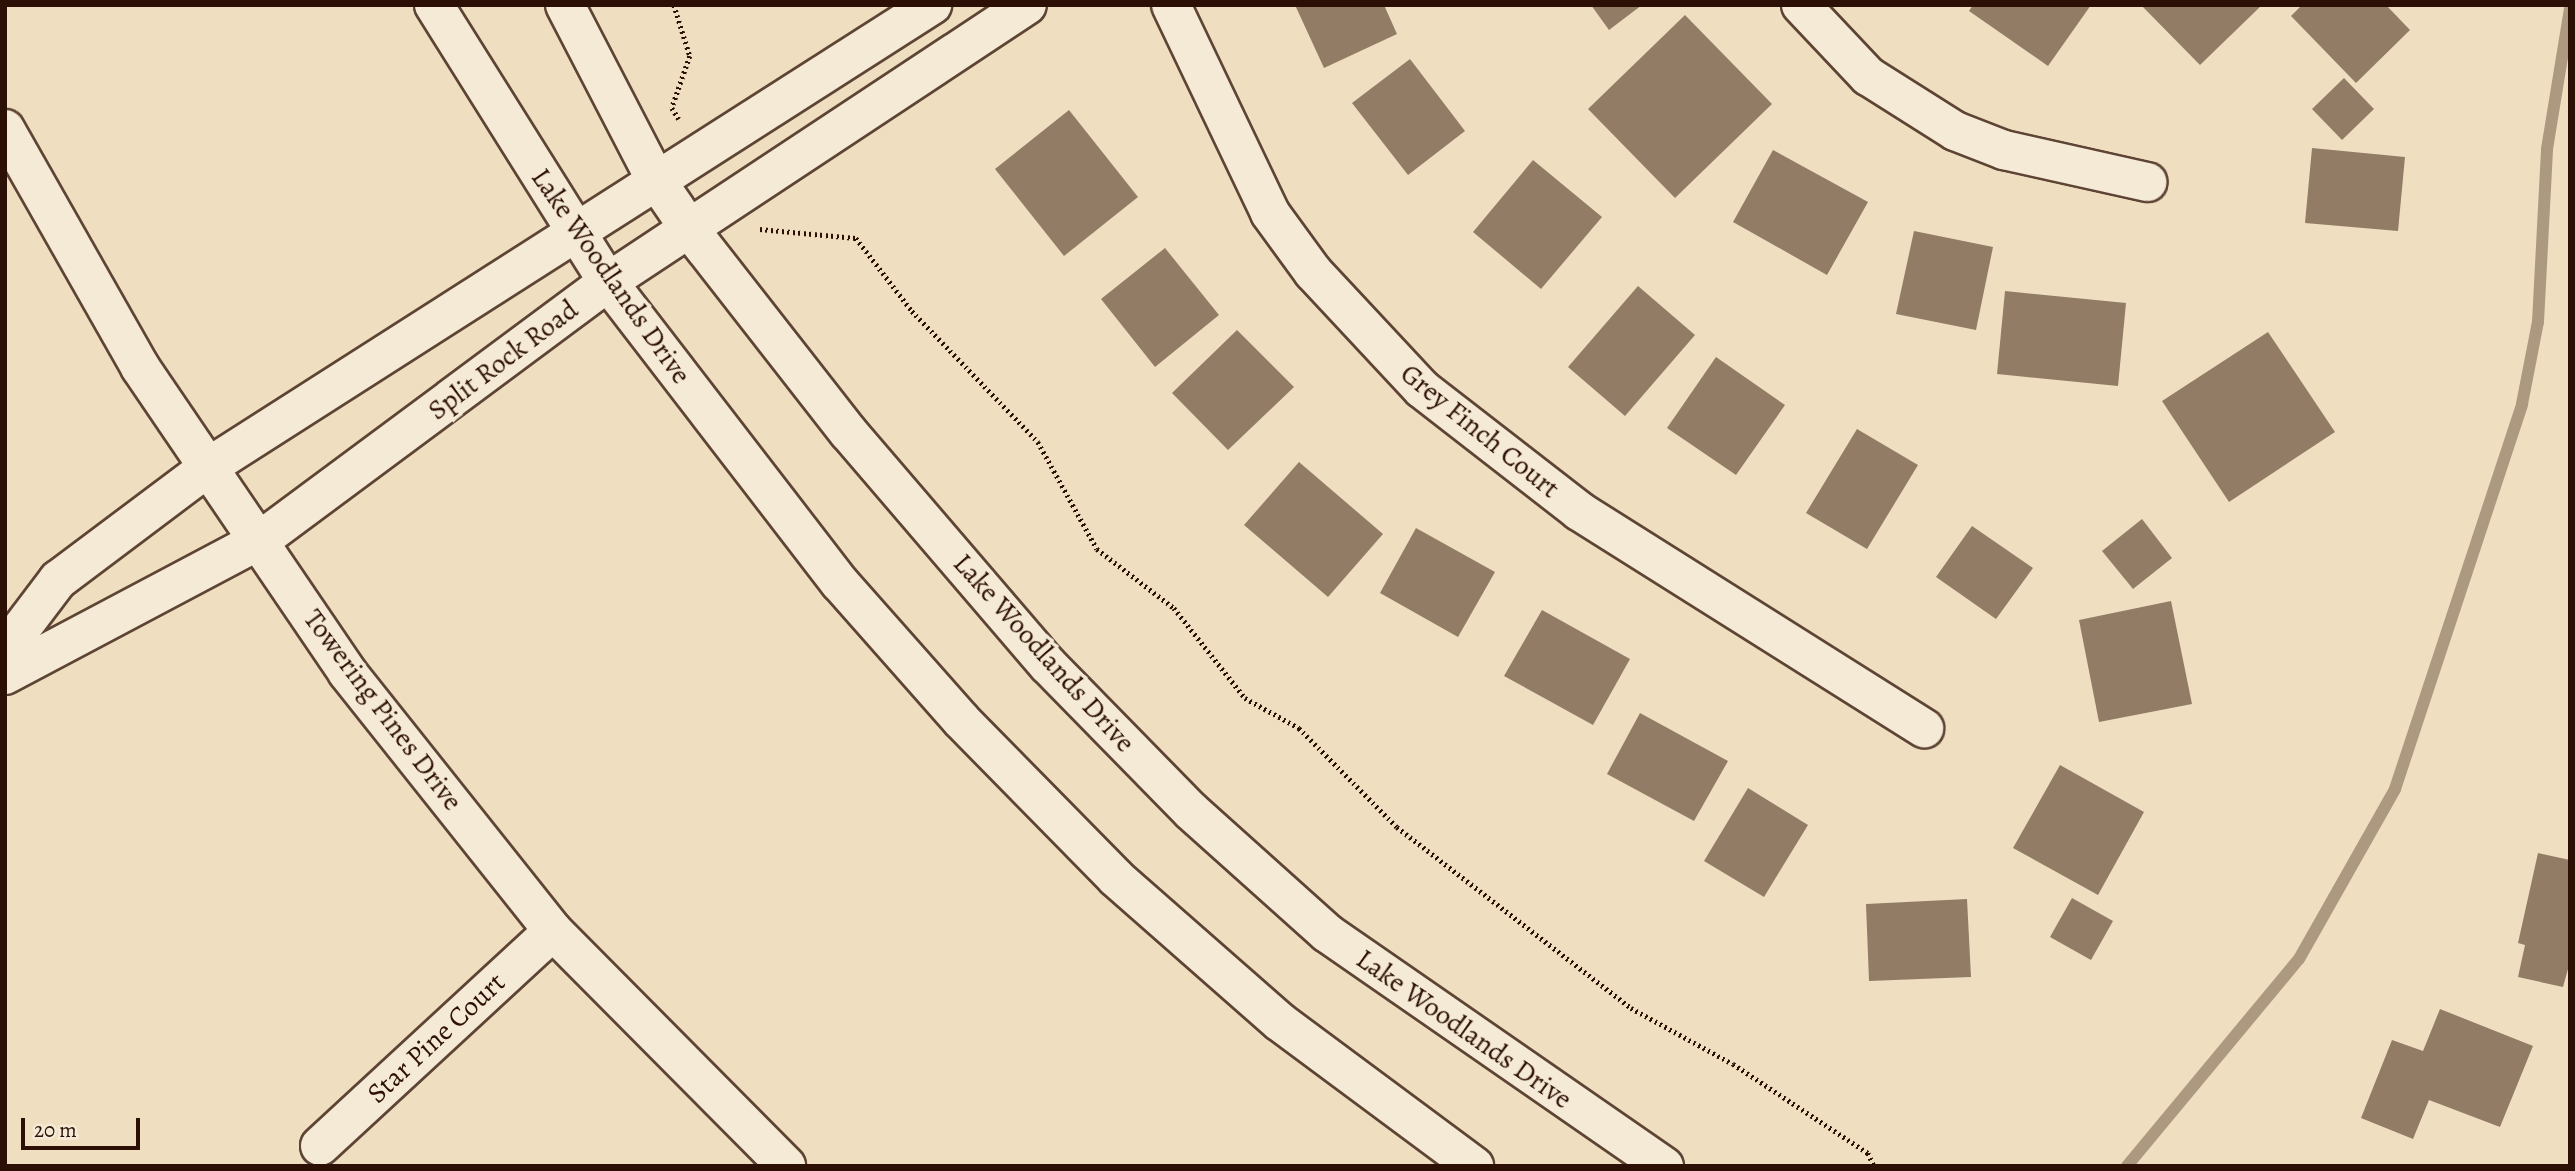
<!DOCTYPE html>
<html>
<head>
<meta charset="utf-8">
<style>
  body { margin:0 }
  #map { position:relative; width:2575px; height:1171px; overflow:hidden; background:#efdfc0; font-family:Alegreya,serif }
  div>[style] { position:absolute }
  .stream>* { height:12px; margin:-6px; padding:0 6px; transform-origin:6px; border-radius:6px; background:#ad9980 }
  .building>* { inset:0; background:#927c66 }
  .path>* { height:4.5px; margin-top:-2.25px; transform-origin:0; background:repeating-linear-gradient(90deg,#2d1005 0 2px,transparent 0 5.5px) }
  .roads { filter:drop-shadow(2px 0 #5e4434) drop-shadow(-2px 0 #5e4434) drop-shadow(0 2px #5e4434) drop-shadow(0 -2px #5e4434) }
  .street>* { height:38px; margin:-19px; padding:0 19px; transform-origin:19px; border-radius:19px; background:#f5ead6 }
  .secondary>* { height:38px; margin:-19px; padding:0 19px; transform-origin:19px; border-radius:19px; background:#f5ead6 }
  span { translate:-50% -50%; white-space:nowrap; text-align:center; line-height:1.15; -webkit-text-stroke:7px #f5ead6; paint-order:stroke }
  .street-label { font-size:28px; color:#2d1005 }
  .frame { position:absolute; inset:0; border:7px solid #2d1005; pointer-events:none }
  .scale { position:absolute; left:21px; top:1118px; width:119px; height:32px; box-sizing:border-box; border:4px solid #2d1005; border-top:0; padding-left:9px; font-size:21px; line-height:24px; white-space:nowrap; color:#2d1005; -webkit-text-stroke:5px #f5ead6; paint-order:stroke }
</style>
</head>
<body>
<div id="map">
  <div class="stream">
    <i style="left:2127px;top:1166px;width:269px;rotate:-50.3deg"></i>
    <i style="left:2299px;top:959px;width:195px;rotate:-60.5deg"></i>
    <i style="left:2395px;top:789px;width:405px;rotate:-71.7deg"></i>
    <i style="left:2522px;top:404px;width:84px;rotate:-79deg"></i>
    <i style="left:2538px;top:322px;width:173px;rotate:-87deg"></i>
    <i style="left:2547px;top:149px;width:142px;rotate:-80.7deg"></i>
  </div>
  <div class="building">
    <i style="clip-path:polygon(1295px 5px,1384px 5px,1397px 34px,1324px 68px)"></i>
    <i style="clip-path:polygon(1591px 5px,1642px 5px,1609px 30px)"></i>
    <i style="clip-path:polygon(1973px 5px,2091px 5px,2048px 66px,1969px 11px)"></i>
    <i style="clip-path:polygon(2141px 5px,2262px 5px,2200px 65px)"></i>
    <i style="clip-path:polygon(2302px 5px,2386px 5px,2410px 30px,2356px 83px,2291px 16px)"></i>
    <i style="clip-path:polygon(1685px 15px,1772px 104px,1675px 198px,1588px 109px)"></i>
    <i style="clip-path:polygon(1410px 59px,1465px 131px,1408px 175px,1352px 103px)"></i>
    <i style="clip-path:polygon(2344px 78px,2374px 109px,2342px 140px,2312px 109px)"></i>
    <i style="clip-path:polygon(1069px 110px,1138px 197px,1064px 256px,995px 169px)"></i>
    <i style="clip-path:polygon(2312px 148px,2405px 157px,2398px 231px,2305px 223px)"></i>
    <i style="clip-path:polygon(1773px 150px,1868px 202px,1827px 275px,1733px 222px)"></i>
    <i style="clip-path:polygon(1533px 160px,1602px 217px,1541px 289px,1473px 232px)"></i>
    <i style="clip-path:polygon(1914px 231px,1993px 247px,1976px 330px,1896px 314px)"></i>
    <i style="clip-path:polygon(1165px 248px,1219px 315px,1155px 367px,1101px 299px)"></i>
    <i style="clip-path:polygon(1638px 286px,1695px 335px,1625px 416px,1568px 367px)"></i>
    <i style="clip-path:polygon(2005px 291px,2126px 303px,2118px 386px,1997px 374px)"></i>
    <i style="clip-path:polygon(1237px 330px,1294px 387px,1228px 450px,1172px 393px)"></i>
    <i style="clip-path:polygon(2268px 332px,2335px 432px,2229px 502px,2162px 401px)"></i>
    <i style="clip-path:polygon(1716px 357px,1785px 405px,1736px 475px,1667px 428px)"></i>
    <i style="clip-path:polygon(1857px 429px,1918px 465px,1867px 549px,1806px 513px)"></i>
    <i style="clip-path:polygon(1299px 462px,1383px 534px,1328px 597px,1244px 525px)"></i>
    <i style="clip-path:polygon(2142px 519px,2172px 558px,2133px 589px,2102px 551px)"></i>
    <i style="clip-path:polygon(1972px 526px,2033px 568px,1996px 619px,1936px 577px)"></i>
    <i style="clip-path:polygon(1416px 528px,1495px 572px,1458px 637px,1380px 593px)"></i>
    <i style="clip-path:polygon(2171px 601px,2192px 704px,2099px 722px,2079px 620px)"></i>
    <i style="clip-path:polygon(1542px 610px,1630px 659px,1593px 725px,1504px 676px)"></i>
    <i style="clip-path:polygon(1640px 713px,1728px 761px,1694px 821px,1607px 774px)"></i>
    <i style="clip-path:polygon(2060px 765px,2144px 812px,2098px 895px,2013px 848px)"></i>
    <i style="clip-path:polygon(1748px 788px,1808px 825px,1764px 897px,1704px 861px)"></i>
    <i style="clip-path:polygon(2538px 853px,2570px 860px,2570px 962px,2563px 987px,2518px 977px,2525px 945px,2518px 943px)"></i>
    <i style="clip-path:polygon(2072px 898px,2113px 921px,2091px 960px,2050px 937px)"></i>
    <i style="clip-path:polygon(1967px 899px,1971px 977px,1869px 981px,1866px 904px)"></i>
    <i style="clip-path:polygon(2440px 1009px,2533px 1046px,2500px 1127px,2429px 1100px,2413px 1139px,2361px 1118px,2392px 1040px,2423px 1051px)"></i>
  </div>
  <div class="path">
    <i style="left:674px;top:5px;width:53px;rotate:72.6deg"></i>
    <i style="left:690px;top:56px;width:55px;rotate:109.1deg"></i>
    <i style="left:672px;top:108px;width:13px;rotate:58deg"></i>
    <i style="left:760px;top:229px;width:96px;rotate:5.4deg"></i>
    <i style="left:856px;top:238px;width:92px;rotate:52.5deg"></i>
    <i style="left:912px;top:311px;width:182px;rotate:46.1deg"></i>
    <i style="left:1038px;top:442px;width:122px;rotate:61.1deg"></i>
    <i style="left:1097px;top:549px;width:97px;rotate:37.5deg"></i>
    <i style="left:1174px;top:608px;width:115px;rotate:51.7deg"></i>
    <i style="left:1245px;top:698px;width:62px;rotate:29.1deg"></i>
    <i style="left:1299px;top:728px;width:139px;rotate:45.3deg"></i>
    <i style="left:1397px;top:827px;width:296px;rotate:37.7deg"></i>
    <i style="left:1631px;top:1008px;width:116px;rotate:28.8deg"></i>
    <i style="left:1733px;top:1064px;width:162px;rotate:33.4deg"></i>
    <i style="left:1868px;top:1153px;width:14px;rotate:65deg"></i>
  </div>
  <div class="roads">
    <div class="street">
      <i style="left:1171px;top:5px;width:230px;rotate:64.5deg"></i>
      <i style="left:1270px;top:213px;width:73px;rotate:53.9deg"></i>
      <i style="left:1313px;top:272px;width:160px;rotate:47deg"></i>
      <i style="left:1422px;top:389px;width:199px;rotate:37.8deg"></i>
      <i style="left:1579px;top:511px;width:408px;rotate:32.2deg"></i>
      <i style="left:1801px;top:5px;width:98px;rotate:46.7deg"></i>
      <i style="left:1868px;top:76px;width:103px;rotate:32.3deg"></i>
      <i style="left:1955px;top:131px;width:53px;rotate:21.2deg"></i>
      <i style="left:2004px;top:150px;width:147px;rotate:12.6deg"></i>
      <i style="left:5px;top:129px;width:274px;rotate:60.4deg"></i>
      <i style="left:140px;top:367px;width:369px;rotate:55.8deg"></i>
      <i style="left:347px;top:672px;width:331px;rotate:51.5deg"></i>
      <i style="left:553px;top:931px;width:331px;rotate:45.2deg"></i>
      <i style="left:5px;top:650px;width:88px;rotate:-52.9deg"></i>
      <i style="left:58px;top:580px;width:190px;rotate:-36.9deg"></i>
      <i style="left:210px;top:466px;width:857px;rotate:-32.56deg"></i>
      <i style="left:5px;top:675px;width:291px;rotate:-27.9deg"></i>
      <i style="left:262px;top:539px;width:431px;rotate:-36.6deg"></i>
      <i style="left:608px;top:282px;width:502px;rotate:-33.47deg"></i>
      <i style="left:320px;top:1146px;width:317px;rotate:-42.7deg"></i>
    </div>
    <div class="secondary">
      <i style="left:434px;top:5px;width:327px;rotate:57.9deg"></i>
      <i style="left:608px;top:282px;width:380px;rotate:52.4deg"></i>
      <i style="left:840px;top:583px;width:183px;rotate:48.5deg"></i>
      <i style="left:961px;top:720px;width:221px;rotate:45.5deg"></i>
      <i style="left:1116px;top:878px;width:218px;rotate:41.3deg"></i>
      <i style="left:1280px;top:1022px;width:242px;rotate:36.6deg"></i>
      <i style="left:565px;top:5px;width:194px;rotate:62.6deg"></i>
      <i style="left:654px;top:177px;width:65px;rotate:55.6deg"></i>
      <i style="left:691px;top:231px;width:256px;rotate:52deg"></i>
      <i style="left:849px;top:433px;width:306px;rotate:49.4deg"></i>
      <i style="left:1048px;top:665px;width:204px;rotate:45.6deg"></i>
      <i style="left:1191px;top:811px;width:183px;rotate:41.9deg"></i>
      <i style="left:1327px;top:933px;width:410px;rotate:34.7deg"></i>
    </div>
  </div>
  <div class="street-label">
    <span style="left:611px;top:276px;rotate:55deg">Lake Woodlands Drive</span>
    <span style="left:503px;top:360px;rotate:-37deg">Split Rock Road</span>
    <span style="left:1480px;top:431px;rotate:39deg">Grey Finch Court</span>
    <span style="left:1044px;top:653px;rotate:48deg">Lake Woodlands Drive</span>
    <span style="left:383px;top:710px;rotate:53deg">Towering Pines Drive</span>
    <span style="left:1464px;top:1029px;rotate:35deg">Lake Woodlands Drive</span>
    <span style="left:436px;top:1038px;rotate:-43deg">Star Pine Court</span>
  </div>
  <div class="frame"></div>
  <div class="scale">20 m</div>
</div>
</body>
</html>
